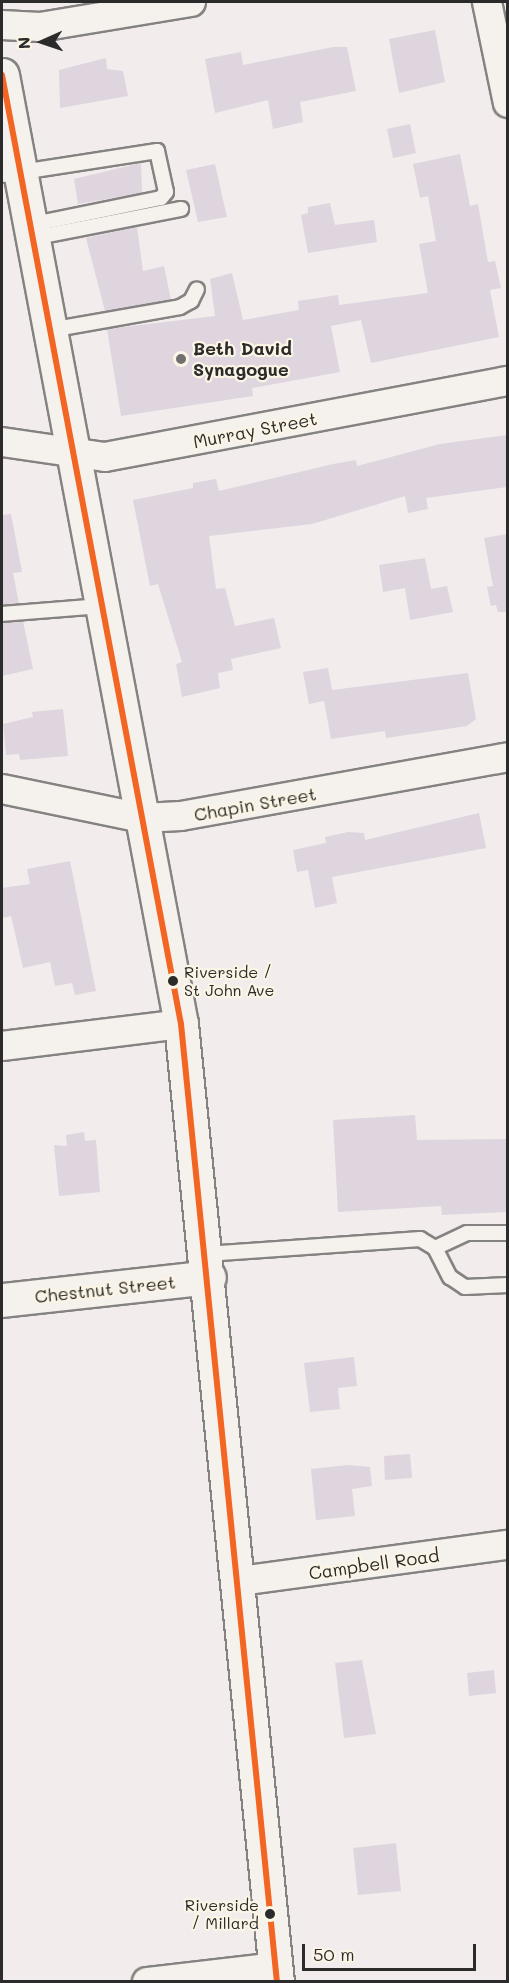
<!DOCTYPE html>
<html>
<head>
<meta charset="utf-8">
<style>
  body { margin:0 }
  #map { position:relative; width:509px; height:1983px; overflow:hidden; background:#f2ecec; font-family:Mali,sans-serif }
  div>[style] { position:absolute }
  .building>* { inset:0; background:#ded5de }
  .roads { filter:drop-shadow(2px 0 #858282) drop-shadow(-2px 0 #858282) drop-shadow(0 2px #858282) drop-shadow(0 -2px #858282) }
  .service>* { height:14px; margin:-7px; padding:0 7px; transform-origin:7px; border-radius:7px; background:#f5f1ec }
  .minor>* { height:28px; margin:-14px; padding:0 14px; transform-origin:14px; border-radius:14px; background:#f5f1ec }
  .tertiary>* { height:33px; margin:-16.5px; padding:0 16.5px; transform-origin:16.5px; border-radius:16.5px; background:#f5f1ec }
  .primary>* { height:33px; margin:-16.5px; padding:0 16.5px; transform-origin:16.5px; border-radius:16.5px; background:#f5f1ec }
  .bus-1>* { height:6px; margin:-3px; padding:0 3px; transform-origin:3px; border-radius:3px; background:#f26522 }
  .dots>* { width:16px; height:16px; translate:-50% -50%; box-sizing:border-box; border:3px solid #fcf5e5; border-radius:50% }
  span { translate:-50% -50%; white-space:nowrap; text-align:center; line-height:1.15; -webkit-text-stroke:4.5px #fcf5e5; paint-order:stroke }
  .bus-label { font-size:16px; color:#2b2b2b }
  .left { translate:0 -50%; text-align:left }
  .right { translate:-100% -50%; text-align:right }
  .poi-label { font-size:18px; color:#2b2b2b; font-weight:700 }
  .street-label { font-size:18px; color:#2b2b2b }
  .frame { position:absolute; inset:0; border:3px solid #2b2b2b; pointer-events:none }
  .north { position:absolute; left:12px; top:12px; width:60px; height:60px; -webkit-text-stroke:4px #fcf5e5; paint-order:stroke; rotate:267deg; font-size:16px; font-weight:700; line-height:24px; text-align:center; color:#2b2b2b }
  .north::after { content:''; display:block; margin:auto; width:21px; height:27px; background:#2b2b2b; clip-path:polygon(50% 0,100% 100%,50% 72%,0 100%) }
  .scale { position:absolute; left:302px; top:1944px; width:174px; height:27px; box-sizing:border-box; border:3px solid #2b2b2b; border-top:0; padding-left:8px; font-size:18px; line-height:21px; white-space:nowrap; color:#2b2b2b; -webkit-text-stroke:4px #fcf5e5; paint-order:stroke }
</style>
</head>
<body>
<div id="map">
  <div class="building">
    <i style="clip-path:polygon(435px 30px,445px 82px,399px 93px,389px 39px)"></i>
    <i style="clip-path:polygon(333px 47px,347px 47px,356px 91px,300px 102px,303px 122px,273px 129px,268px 100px,215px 113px,205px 59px,241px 52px,243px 65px)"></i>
    <i style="clip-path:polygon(106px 58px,107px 69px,123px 71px,128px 96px,60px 108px,59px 70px)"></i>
    <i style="clip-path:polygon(410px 124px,416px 153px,393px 158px,387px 129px)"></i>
    <i style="clip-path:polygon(460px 154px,470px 206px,478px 204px,488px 262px,495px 261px,501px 288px,490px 290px,499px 337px,371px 363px,361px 320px,331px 326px,340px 372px,252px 388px,253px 396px,121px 416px,107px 329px,215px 316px,210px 279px,232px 273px,243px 320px,299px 310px,298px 301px,338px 295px,339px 305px,428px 293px,419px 244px,436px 241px,428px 196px,420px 198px,413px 164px)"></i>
    <i style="clip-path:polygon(141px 163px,142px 193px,78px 204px,74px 179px)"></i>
    <i style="clip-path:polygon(215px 164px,227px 217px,198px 222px,186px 170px)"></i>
    <i style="clip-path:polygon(330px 203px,335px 225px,374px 220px,377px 242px,308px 253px,301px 215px,308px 213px,308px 207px)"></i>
    <i style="clip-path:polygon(137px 227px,143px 271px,164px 266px,171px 300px,105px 311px,86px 238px)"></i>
    <i style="clip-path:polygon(507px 435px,507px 487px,426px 498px,428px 509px,408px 513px,405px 496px,312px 524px,209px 536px,216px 589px,225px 588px,235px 626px,274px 618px,281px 648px,231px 659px,233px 670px,218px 673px,220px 688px,182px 697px,176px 664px,182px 662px,158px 584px,150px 586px,133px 500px,193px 488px,193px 483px,216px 479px,219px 491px,333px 464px,356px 460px,357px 466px,440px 444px)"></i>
    <i style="clip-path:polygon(11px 514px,22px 572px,13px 573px,19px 604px,2px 605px,2px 515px)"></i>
    <i style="clip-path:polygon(507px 534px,507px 612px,498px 612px,496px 605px,491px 606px,487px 587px,493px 586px,484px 538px)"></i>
    <i style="clip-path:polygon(425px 558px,431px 589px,447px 586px,453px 612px,410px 620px,405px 588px,383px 592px,379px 565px)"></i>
    <i style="clip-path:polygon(23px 621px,33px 669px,2px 676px,2px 623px)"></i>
    <i style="clip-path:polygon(328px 668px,332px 690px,468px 673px,476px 719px,467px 726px,386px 738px,385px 731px,331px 739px,324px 701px,309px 704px,303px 672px)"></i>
    <i style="clip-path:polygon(63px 709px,68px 756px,20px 760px,19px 754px,6px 755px,3px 724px,33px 717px,32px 712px)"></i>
    <i style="clip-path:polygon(479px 813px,486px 848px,332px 877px,337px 903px,315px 908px,308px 870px,297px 872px,293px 850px,326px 843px,325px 837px,348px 832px,364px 833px,365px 840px)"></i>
    <i style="clip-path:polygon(70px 861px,96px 991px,75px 995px,72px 983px,55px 986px,50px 962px,23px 968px,11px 916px,2px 918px,2px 888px,30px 884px,27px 869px)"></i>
    <i style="clip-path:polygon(415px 1115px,417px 1140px,507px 1139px,507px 1212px,442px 1215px,441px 1206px,338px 1212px,333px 1120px)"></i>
    <i style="clip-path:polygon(84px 1132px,85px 1141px,96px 1140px,100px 1192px,59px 1196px,54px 1145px,67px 1146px,66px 1135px)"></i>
    <i style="clip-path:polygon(354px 1357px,357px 1386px,338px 1388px,340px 1409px,310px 1412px,304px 1363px)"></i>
    <i style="clip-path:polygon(410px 1454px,412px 1478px,385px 1480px,384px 1456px)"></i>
    <i style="clip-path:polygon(348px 1465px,370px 1467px,372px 1486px,352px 1489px,355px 1516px,316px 1520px,311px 1469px)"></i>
    <i style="clip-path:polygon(362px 1660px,376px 1734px,344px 1738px,335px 1663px)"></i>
    <i style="clip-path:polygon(494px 1670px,496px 1693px,469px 1696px,467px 1673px)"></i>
    <i style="clip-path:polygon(396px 1843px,401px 1891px,358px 1895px,353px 1848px)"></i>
  </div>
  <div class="roads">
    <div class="service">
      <i style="left:2px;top:175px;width:157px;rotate:-8.8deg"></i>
      <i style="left:157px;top:151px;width:42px;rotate:77.6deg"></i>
      <i style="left:166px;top:192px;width:8px;rotate:130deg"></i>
      <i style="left:161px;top:198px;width:134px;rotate:168.4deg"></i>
      <i style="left:33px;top:238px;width:151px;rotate:-11.1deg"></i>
      <i style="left:50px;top:330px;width:132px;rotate:-10deg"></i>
      <i style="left:180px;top:307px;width:13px;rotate:-29deg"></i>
      <i style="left:191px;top:301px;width:13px;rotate:-63deg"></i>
      <i style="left:2px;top:614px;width:99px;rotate:-4.6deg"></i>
      <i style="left:435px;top:1248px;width:35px;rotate:-25deg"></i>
      <i style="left:467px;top:1233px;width:41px"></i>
      <i style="left:206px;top:1254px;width:215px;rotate:-4deg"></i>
      <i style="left:420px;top:1239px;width:17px;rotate:31deg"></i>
      <i style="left:435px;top:1248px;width:33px;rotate:63deg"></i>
      <i style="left:450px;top:1277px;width:18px;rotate:34deg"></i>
      <i style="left:465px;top:1287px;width:43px;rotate:-2.7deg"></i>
    </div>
    <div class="minor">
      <i style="left:487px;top:2px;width:103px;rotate:78.3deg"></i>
      <i style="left:2px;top:25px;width:38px;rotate:3deg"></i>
      <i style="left:40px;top:27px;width:153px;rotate:-9.4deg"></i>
      <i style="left:2px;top:442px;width:104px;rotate:8.3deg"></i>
      <i style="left:105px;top:457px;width:410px;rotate:-10.7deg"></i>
      <i style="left:2px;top:789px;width:143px;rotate:11.7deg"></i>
      <i style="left:142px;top:818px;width:39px;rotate:-3deg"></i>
      <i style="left:181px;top:816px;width:332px;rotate:-10.2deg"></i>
      <i style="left:2px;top:1046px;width:180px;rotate:-7deg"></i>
      <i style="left:240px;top:1581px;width:270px;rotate:-7.7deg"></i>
      <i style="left:147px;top:1982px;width:130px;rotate:-6.6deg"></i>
    </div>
    <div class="tertiary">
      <i style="left:2px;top:1300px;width:208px;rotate:-6.3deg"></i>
    </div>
    <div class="primary">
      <i style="left:2px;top:75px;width:966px;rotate:79.32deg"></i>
      <i style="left:181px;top:1024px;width:963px;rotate:84.28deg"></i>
    </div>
  </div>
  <div class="bus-1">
    <i style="left:2px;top:75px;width:966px;rotate:79.32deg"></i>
    <i style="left:181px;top:1024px;width:963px;rotate:84.28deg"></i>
  </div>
  <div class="dots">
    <i style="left:181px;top:359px;background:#716f6f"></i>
    <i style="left:173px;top:981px;background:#2b2b2b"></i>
    <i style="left:270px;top:1914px;background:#2b2b2b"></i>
  </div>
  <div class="bus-label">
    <span class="left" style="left:184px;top:981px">Riverside /<br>St John Ave</span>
    <span class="right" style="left:259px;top:1914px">Riverside<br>/ Millard</span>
  </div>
  <div class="poi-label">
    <span class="left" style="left:193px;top:359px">Beth David<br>Synagogue</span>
  </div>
  <div class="street-label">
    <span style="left:255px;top:430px;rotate:-11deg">Murray Street</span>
    <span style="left:255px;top:804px;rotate:-10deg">Chapin Street</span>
    <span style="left:105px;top:1289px;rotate:-6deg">Chestnut Street</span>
    <span style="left:374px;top:1564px;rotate:-8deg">Campbell Road</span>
  </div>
  <div class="frame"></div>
  <div class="north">N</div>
  <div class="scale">50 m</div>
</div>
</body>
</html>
